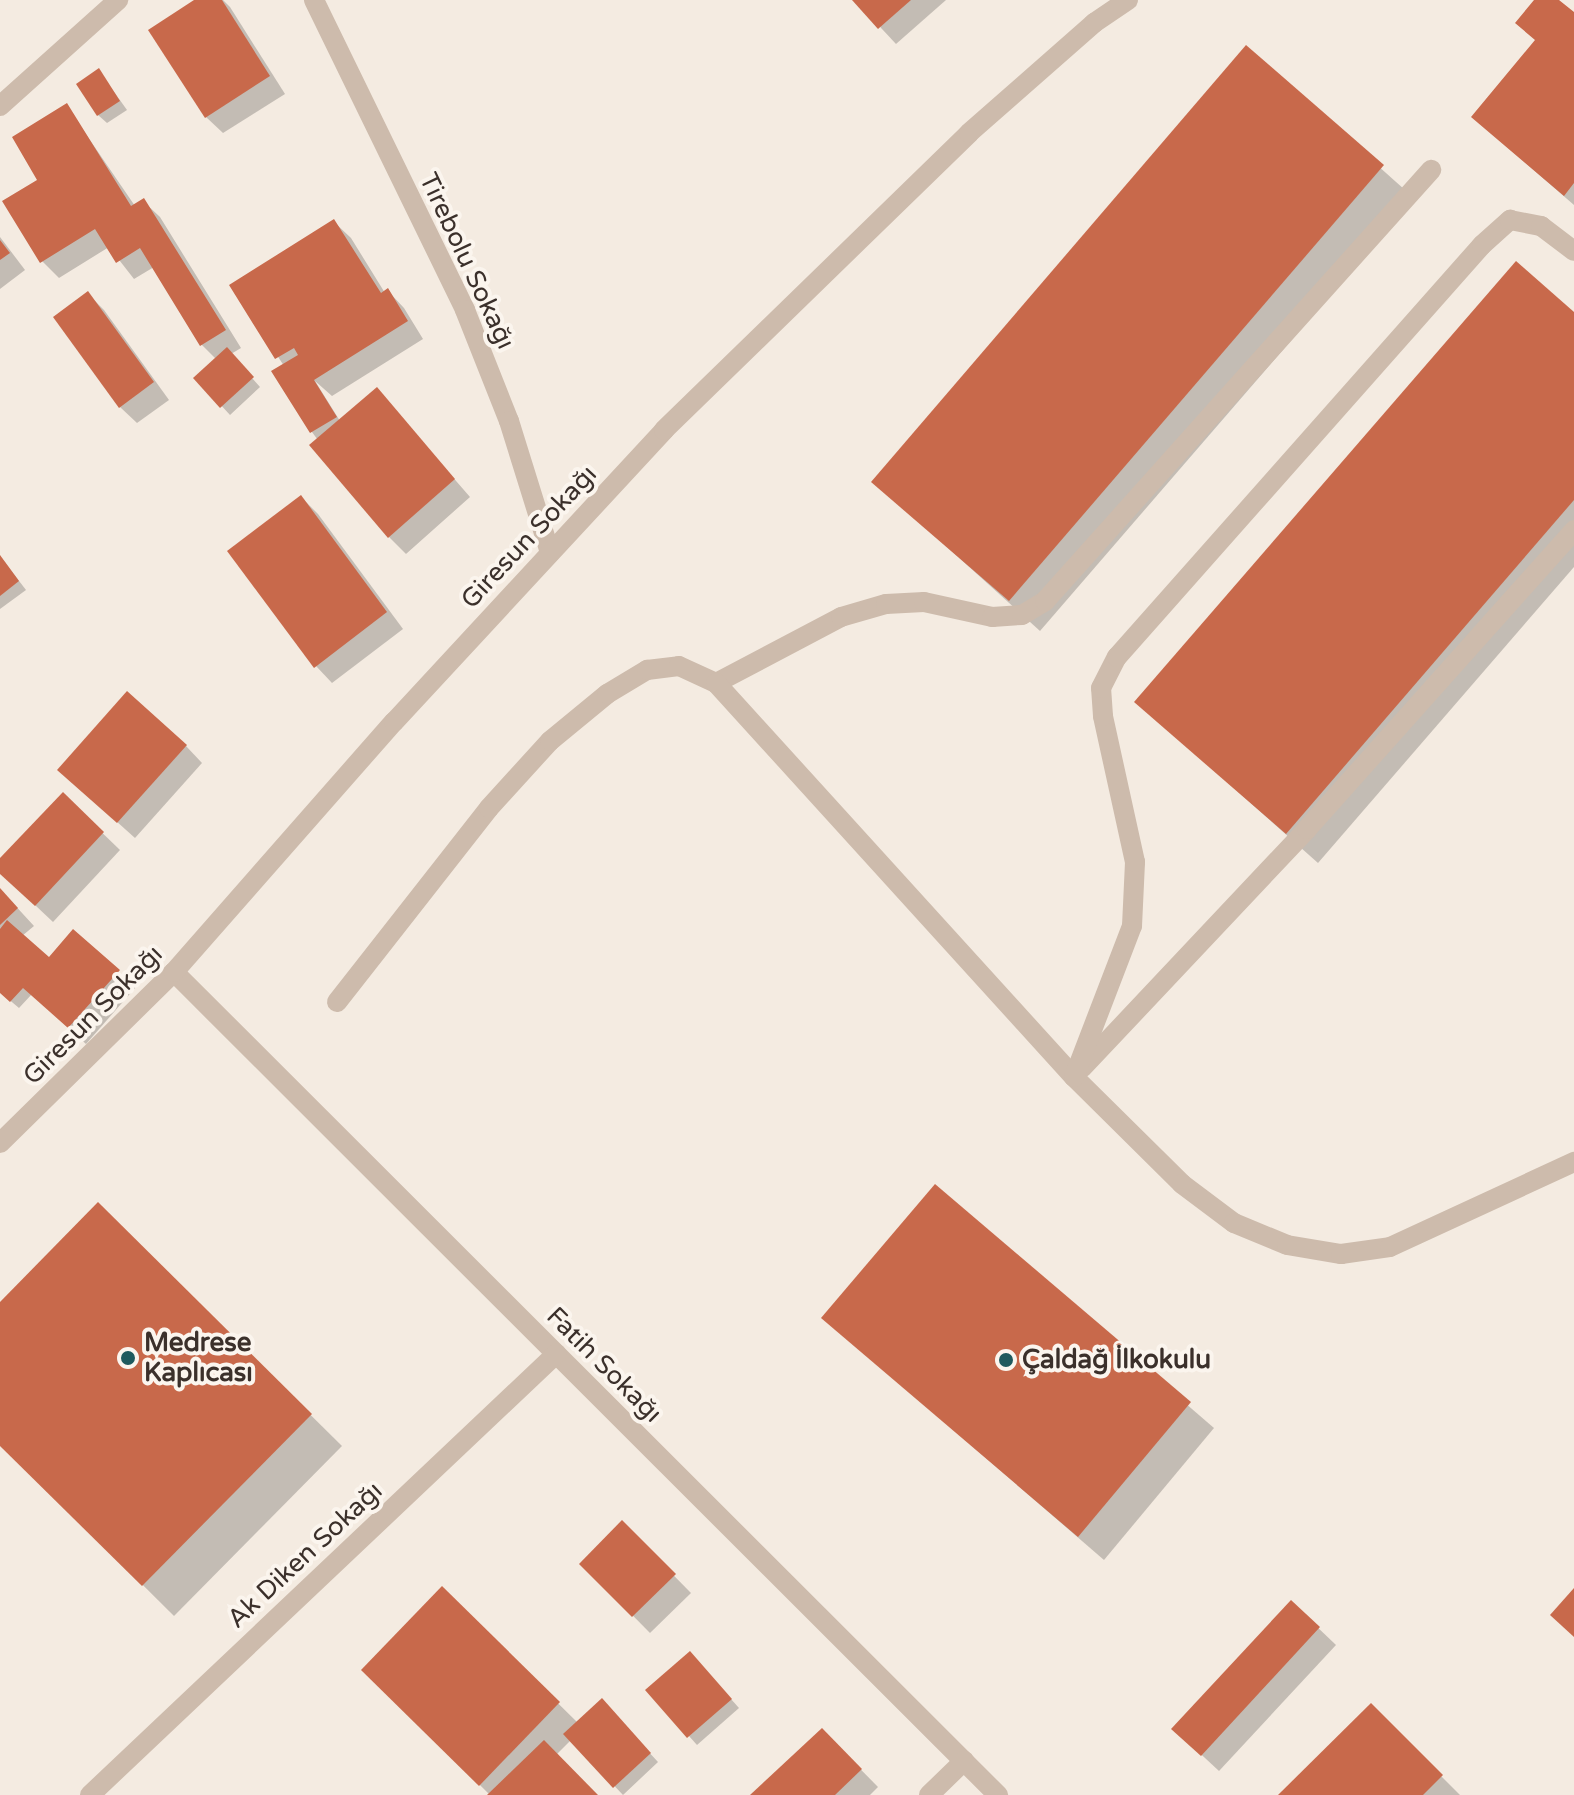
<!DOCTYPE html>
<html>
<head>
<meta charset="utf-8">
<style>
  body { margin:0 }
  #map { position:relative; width:1574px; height:1795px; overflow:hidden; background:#f4ebe1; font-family:"Varela Round",sans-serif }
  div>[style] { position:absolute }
  .shadow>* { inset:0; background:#0003 }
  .building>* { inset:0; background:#c8694b }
  .lane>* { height:20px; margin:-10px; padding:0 10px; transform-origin:10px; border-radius:10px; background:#cdbbac }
  .street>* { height:20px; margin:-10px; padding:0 10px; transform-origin:10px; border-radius:10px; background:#cdbbac }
  .dots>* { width:22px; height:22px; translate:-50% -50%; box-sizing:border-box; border:4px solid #fbf5ee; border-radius:50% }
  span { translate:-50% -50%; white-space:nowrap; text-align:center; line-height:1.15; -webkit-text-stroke:8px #fbf5ee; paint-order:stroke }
  .street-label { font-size:26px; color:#3b302b }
  .poi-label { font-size:26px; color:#3b302b; font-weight:700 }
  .left { translate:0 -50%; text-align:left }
</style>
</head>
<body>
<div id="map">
  <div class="shadow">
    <i style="clip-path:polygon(198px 0,223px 0,230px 7px,285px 94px,223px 133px,206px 117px)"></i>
    <i style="clip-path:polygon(855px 0,946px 0,896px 44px)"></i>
    <i style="clip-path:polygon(1537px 0,1556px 0,1574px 15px,1574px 205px,1491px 133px,1537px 41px)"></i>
    <i style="clip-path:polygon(1246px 48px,1414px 198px,1040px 631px,874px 481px)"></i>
    <i style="clip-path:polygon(99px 71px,127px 110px,107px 123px,98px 115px)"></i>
    <i style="clip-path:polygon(66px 105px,135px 206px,143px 201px,160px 217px,241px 348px,231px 354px,260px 387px,230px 415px,196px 378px,216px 359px,201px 344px,154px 267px,134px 279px,109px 247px,59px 278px,42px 261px,40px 180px)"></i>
    <i style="clip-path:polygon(334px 222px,351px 238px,385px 293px,388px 291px,404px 308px,423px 339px,332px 396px,315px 381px,340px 421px,377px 390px,470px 497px,406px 554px,389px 537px,312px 432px,284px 366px,232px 286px)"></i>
    <i style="clip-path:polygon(0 237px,25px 270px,0 289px)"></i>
    <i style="clip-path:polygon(88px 294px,104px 310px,169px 400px,137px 423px,120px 407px)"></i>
    <i style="clip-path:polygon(1574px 315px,1574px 567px,1318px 863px,1137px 702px)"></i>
    <i style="clip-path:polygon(301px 497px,318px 514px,403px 629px,332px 683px,316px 666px)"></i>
    <i style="clip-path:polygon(0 556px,26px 590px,0 609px)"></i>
    <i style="clip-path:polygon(186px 746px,202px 763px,135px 838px,77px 786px)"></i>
    <i style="clip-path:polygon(63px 795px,120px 850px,53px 922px,0 872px,0 861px)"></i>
    <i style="clip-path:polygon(0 889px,34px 926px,22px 936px,49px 960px,118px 972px,135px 988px,86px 1044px,32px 994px,19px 1008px,0 992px)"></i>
    <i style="clip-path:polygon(935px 1187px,1214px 1428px,1104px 1560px,824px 1318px)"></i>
    <i style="clip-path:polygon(98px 1205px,342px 1446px,174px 1616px,0 1443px,0 1305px)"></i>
    <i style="clip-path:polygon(622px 1523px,691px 1593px,650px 1633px,582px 1564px)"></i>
    <i style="clip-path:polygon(442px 1589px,578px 1723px,609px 1709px,658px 1762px,623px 1795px,571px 1740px,556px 1755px,595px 1795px,490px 1795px,364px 1670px)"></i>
    <i style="clip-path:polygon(1291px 1602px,1336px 1645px,1219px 1771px,1191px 1745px)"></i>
    <i style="clip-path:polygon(698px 1662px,739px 1708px,697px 1745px,648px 1690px)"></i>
    <i style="clip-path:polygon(1371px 1706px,1460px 1795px,1281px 1795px)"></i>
    <i style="clip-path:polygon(822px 1730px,878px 1787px,870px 1795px,753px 1795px)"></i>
  </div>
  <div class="building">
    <i style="clip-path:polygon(194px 0,222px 0,270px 76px,205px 118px,148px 30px)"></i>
    <i style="clip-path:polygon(852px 0,911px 0,878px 29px)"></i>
    <i style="clip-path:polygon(1534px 0,1559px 0,1574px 12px,1574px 183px,1564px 196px,1471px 117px,1535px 40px,1515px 23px)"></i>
    <i style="clip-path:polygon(1246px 45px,1384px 165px,1009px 601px,871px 482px)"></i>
    <i style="clip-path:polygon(99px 68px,120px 101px,97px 116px,76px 84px)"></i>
    <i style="clip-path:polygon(67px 103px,131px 206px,144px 198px,226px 330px,200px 346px,140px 248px,116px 263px,95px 229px,40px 263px,2px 201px,37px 180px,12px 137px)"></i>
    <i style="clip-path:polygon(334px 219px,381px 293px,388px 288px,408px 321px,314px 380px,337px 417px,310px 433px,271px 371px,298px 355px,294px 348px,275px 359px,229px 285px)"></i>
    <i style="clip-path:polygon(0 240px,10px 253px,0 260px)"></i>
    <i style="clip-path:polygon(1516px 261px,1574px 312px,1574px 500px,1286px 834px,1134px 702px)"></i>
    <i style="clip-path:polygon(88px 291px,154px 382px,119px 408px,53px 317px)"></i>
    <i style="clip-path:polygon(227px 347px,254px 377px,220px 408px,193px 378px)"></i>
    <i style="clip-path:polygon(377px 387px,455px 479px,388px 538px,309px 445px)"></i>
    <i style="clip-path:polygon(301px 495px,387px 612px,314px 668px,227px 551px)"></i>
    <i style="clip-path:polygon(0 555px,19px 581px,0 596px)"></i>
    <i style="clip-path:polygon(127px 691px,187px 745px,117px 823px,57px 770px)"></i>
    <i style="clip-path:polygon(63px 792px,104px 832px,35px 906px,0 874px,0 858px)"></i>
    <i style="clip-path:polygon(0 888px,18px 908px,0 925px)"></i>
    <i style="clip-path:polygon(7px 920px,49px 957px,73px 929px,120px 970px,68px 1028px,23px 988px,10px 1002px,0 993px,0 929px)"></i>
    <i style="clip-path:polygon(935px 1184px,1191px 1402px,1078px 1537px,821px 1318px)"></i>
    <i style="clip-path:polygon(98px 1202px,312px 1414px,142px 1586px,0 1446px,0 1302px)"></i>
    <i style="clip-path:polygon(622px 1520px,676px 1574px,632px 1617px,579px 1564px)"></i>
    <i style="clip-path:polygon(442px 1586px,560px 1702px,479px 1786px,361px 1670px)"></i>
    <i style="clip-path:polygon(1574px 1588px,1574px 1637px,1550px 1615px)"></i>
    <i style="clip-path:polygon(1291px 1600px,1320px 1627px,1201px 1756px,1171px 1729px)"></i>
    <i style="clip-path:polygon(690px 1651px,732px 1699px,687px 1738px,645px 1690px)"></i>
    <i style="clip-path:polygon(602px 1698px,651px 1753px,613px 1788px,563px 1734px)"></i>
    <i style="clip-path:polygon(1371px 1703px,1443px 1775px,1423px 1795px,1278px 1795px)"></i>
    <i style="clip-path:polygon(822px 1728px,862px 1769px,835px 1795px,750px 1795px)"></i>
    <i style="clip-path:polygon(544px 1740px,598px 1795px,487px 1795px)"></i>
  </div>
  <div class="lane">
    <i style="left:716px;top:683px;width:141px;rotate:-27.8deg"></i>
    <i style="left:841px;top:617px;width:47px;rotate:-16.1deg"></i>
    <i style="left:886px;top:604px;width:38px;rotate:-3deg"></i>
    <i style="left:924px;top:602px;width:70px;rotate:12.4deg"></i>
    <i style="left:992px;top:617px;width:30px;rotate:-4deg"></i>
    <i style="left:1022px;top:615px;width:27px;rotate:-31deg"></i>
    <i style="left:1045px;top:601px;width:579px;rotate:-48.15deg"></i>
    <i style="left:337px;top:1002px;width:246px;rotate:-51.9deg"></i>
    <i style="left:489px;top:808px;width:91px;rotate:-47.7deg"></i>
    <i style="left:550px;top:741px;width:74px;rotate:-39.5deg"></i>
    <i style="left:607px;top:694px;width:47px;rotate:-31deg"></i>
    <i style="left:647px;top:670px;width:32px;rotate:-7deg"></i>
    <i style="left:679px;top:666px;width:41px;rotate:24.7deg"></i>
    <i style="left:716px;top:683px;width:532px;rotate:47.74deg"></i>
    <i style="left:1074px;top:1077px;width:152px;rotate:44.7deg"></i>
    <i style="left:1182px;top:1184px;width:65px;rotate:36.9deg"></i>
    <i style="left:1234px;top:1223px;width:57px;rotate:22.5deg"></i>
    <i style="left:1287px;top:1245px;width:55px;rotate:9.5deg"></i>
    <i style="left:1341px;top:1254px;width:49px;rotate:-8.1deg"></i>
    <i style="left:1390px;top:1247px;width:203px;rotate:-24.8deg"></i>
    <i style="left:1082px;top:1068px;width:328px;rotate:-46.7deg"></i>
    <i style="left:1307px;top:829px;width:401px;rotate:-48.2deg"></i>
    <i style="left:1074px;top:1077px;width:162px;rotate:-69deg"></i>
    <i style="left:1132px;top:926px;width:64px;rotate:-87.3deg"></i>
    <i style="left:1135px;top:862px;width:149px;rotate:-102.4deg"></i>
    <i style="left:1103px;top:716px;width:28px;rotate:-94deg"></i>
    <i style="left:1101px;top:688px;width:35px;rotate:-63deg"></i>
    <i style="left:1117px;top:657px;width:550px;rotate:-48.46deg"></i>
    <i style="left:1482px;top:245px;width:38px;rotate:-42deg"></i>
    <i style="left:1510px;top:220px;width:32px;rotate:11deg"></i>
    <i style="left:1541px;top:226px;width:41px;rotate:37.1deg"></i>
  </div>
  <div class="street">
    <i style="left:314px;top:0;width:345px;rotate:64deg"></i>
    <i style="left:465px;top:310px;width:119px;rotate:68.4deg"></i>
    <i style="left:509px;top:421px;width:138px;rotate:72.7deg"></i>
    <i style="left:0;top:106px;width:159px;rotate:-41.9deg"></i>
    <i style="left:174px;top:972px;width:1165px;rotate:44.97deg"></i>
    <i style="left:0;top:1143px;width:244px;rotate:-44.5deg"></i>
    <i style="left:174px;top:972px;width:333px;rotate:-48.7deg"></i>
    <i style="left:394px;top:722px;width:398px;rotate:-47.2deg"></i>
    <i style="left:664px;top:430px;width:426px;rotate:-44.2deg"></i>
    <i style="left:969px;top:133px;width:167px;rotate:-41.3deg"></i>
    <i style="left:1094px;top:23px;width:41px;rotate:-34.1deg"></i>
    <i style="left:90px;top:1795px;width:642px;rotate:-43.42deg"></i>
    <i style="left:929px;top:1795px;width:49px;rotate:-44.2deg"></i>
  </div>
  <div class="dots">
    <i style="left:128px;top:1358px;background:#1f5a5e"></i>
    <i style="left:1006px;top:1360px;background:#1f5a5e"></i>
  </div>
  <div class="street-label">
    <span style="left:467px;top:261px;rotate:65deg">Tirebolu Sokağı</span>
    <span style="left:529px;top:537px;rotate:-47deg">Giresun Sokağı</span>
    <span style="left:93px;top:1015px;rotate:-45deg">Giresun Sokağı</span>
    <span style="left:604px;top:1365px;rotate:45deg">Fatih Sokağı</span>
    <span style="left:305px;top:1555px;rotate:-43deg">Ak Diken Sokağı</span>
  </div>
  <div class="poi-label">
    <span class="left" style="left:144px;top:1358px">Medrese<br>Kaplıcası</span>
    <span class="left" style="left:1022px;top:1360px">Çaldağ İlkokulu</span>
  </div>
</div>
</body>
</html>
